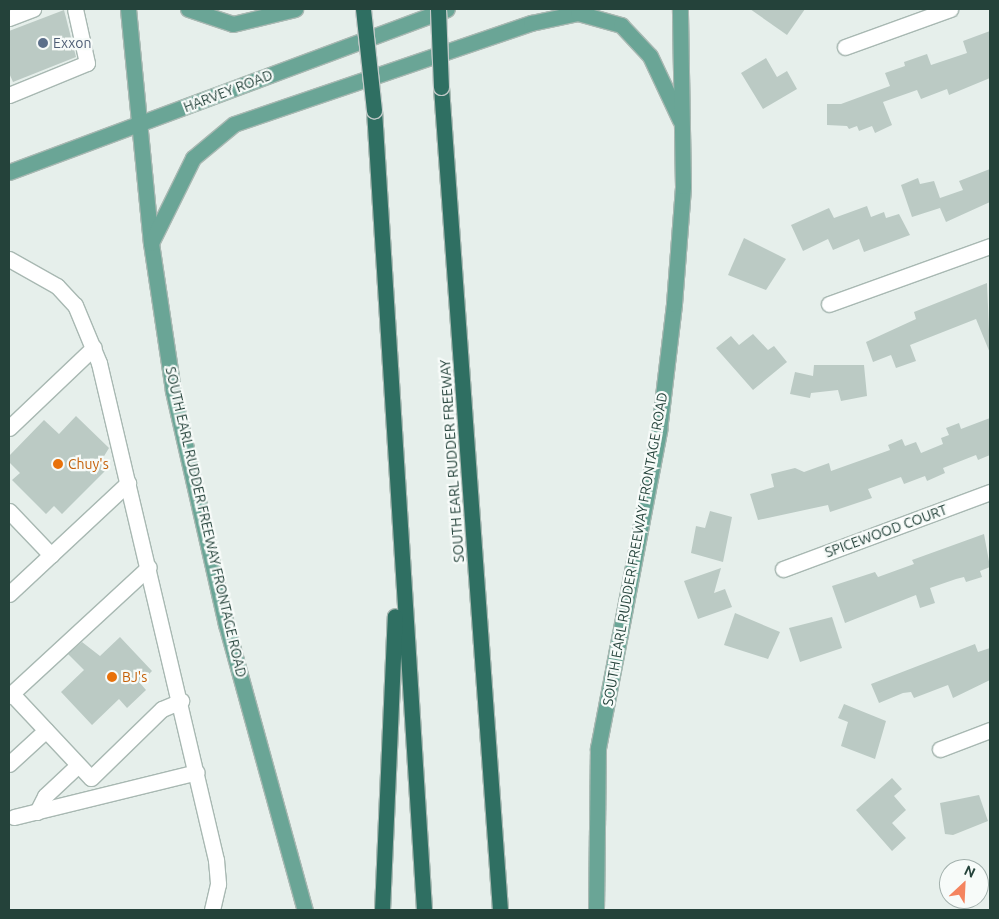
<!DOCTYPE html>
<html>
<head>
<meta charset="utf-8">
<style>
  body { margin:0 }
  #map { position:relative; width:999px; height:919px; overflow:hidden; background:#e6efeb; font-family:Ubuntu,sans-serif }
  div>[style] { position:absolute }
  .building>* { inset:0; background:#bbcac4 }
  .roads { filter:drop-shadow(1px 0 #a8b8b2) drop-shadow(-1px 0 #a8b8b2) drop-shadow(0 1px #a8b8b2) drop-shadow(0 -1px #a8b8b2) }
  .minor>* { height:15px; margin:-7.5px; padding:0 7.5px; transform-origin:7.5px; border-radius:7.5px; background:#fff }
  .major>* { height:15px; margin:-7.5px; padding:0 7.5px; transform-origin:7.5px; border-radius:7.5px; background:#6aa596 }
  .highway>* { height:15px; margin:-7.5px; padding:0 7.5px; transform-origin:7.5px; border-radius:7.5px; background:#2f6f62 }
  .bridges { filter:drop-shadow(1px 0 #c2cac8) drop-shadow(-1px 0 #c2cac8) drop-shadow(0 1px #c2cac8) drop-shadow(0 -1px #c2cac8) }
  .highway-bridge>* { height:15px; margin:-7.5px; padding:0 7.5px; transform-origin:7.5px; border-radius:7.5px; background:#2f6f62 }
  .dots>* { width:14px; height:14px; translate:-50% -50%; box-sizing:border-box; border:2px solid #f7fbf9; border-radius:50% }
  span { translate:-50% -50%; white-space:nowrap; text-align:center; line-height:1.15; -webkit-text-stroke:4.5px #f7fbf9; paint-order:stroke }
  .service-label { font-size:14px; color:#4e5e75 }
  .left { translate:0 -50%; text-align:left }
  .street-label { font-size:14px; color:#24423a }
  .food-label { font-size:14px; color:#c56008 }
  .frame { position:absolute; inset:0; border:10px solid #24423a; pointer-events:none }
  .north { position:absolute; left:939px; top:859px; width:50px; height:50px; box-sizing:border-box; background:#f7fbf9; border:1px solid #a3b1ad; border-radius:50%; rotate:25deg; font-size:14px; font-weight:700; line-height:20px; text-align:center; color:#24423a }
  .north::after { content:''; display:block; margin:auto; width:18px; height:22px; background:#f4845f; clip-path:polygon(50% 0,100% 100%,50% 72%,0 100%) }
</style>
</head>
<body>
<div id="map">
  <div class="building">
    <i style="clip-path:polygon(750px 9px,805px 9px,787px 35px)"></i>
    <i style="clip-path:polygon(64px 10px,76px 57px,13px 82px,9px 73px,9px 31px)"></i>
    <i style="clip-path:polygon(990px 31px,990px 78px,949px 95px,947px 89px,921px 99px,917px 90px,883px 102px,892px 125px,875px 133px,872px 126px,859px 131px,857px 126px,849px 129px,847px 126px,827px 125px,827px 104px,841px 104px,890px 86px,885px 73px,905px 66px,904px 62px,927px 54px,931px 65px,967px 53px,963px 41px)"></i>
    <i style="clip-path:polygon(766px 58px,777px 77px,787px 71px,797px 89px,763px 109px,741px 73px)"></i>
    <i style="clip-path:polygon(990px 169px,990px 202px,946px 222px,940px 208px,912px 217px,901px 185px,918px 178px,920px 184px,934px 181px,940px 198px,963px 190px,959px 181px)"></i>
    <i style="clip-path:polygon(867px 206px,871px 217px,884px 212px,886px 218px,899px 214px,910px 235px,864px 252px,859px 239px,833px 250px,828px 239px,803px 251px,791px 225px,829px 208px,834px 218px)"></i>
    <i style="clip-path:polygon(744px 238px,786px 259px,766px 290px,728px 275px)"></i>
    <i style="clip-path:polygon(987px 283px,990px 353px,976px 319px,910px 345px,916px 361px,896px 368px,891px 355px,873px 362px,866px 342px,916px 319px,914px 312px)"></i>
    <i style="clip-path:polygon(753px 334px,768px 350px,774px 346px,787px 362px,753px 390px,716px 348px,731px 336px,739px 345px)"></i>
    <i style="clip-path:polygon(814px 365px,864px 365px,867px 396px,841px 401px,838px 390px,811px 393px,810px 398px,790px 394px,795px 372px,813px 376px)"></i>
    <i style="clip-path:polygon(76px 416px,109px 448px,101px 461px,110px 466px,62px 514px,54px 506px,46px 514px,12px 480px,20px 473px,9px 462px,9px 456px,44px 420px,59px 434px)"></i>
    <i style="clip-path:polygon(990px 418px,990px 455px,978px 460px,976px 455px,943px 468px,945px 473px,927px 481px,925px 476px,904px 484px,901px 477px,868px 489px,872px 498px,830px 512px,828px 505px,758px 520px,750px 494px,774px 487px,771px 474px,795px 468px,804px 472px,829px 463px,831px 471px,890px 450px,888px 445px,902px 439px,905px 446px,916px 442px,921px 453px,943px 444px,941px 438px,949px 435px,946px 428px,959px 423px,961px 429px)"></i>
    <i style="clip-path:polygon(710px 511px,732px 517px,723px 562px,691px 553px,696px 526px,705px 528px)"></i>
    <i style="clip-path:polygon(984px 534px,990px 567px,980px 571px,982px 577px,966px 582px,964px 577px,956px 579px,930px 588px,935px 603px,920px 608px,916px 595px,845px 623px,832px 586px,875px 572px,878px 577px,914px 564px,912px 560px)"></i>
    <i style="clip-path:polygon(721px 568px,714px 593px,725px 589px,732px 607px,698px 619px,684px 581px)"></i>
    <i style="clip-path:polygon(735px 613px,780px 632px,768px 659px,724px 645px)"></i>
    <i style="clip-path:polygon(832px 617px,842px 648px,800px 662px,789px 628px)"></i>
    <i style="clip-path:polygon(120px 637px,152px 671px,140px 683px,146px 690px,127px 708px,119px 699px,92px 725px,61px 692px,84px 670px,68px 654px,82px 642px,100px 656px)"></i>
    <i style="clip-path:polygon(975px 644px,978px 652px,990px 648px,990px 680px,953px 698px,948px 685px,914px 698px,911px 692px,903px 693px,879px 703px,871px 684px)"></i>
    <i style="clip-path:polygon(844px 704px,886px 721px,875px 759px,841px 746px,848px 722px,838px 718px)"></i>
    <i style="clip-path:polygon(892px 778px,902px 789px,894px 796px,906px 810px,892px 823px,906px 838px,892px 851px,856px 810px)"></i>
    <i style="clip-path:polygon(979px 795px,988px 821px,953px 835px,945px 834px,940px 803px)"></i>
  </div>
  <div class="roads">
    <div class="minor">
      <i style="left:9px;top:18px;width:26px;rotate:-21deg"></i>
      <i style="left:845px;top:47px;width:112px;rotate:-19.9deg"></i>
      <i style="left:9px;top:95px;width:84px;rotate:-22.3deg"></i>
      <i style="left:87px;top:63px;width:55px;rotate:-102.5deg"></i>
      <i style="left:9px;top:259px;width:55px;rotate:29.4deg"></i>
      <i style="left:57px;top:286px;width:26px;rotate:47deg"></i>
      <i style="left:75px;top:305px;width:63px;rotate:67.5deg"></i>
      <i style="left:99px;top:363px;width:511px;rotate:76.75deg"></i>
      <i style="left:216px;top:860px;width:24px;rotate:85deg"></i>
      <i style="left:218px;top:884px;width:27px;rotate:103deg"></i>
      <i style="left:829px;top:304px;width:171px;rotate:-19.8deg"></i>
      <i style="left:9px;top:428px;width:117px;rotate:-43.6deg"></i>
      <i style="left:9px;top:511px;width:61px;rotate:46.3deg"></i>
      <i style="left:783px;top:569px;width:221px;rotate:-20.4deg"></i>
      <i style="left:9px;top:594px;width:163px;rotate:-43deg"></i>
      <i style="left:12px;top:694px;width:115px;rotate:46.8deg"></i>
      <i style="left:91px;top:778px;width:99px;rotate:-44.2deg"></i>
      <i style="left:162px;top:709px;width:21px;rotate:-23deg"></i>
      <i style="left:9px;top:696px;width:190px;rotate:-42.7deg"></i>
      <i style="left:940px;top:749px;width:53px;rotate:-20.8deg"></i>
      <i style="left:9px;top:764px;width:50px;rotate:-42.6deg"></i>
      <i style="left:37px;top:812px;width:18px;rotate:-63deg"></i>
      <i style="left:45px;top:796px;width:45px;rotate:-43.2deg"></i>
      <i style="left:14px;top:817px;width:188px;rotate:-13.8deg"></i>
    </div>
    <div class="major">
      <i style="left:128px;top:9px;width:235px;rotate:84.4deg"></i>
      <i style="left:151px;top:243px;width:150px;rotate:81.5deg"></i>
      <i style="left:173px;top:391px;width:239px;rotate:77.2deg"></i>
      <i style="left:226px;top:624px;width:297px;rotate:74.6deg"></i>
      <i style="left:188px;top:9px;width:47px;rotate:18.4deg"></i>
      <i style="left:233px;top:24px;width:64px;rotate:-13.6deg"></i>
      <i style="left:9px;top:172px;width:467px;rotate:-20.4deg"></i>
      <i style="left:151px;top:243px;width:95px;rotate:-63.7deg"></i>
      <i style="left:193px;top:158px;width:53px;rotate:-39.7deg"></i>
      <i style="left:234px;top:124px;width:314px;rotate:-18.8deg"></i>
      <i style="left:531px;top:23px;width:48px;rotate:-12deg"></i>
      <i style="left:578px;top:13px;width:45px;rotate:15.6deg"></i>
      <i style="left:621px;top:25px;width:42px;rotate:46.9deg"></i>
      <i style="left:650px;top:56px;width:71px;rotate:64.9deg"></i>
      <i style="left:596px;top:910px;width:162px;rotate:-89.3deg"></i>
      <i style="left:598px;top:748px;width:324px;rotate:-79.1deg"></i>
      <i style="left:659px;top:430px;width:127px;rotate:-83.2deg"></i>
      <i style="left:674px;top:304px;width:118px;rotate:-85.6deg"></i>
      <i style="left:683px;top:186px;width:177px;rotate:-91deg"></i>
    </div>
    <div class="highway">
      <i style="left:441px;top:87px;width:825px;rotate:85.9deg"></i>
      <i style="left:374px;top:110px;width:802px;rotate:86.42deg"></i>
      <i style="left:382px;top:910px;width:294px;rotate:-87.5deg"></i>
    </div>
  </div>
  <div class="bridges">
    <div class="highway-bridge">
      <i style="left:363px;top:9px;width:102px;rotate:83.8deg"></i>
      <i style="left:438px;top:9px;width:78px;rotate:87.8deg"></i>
    </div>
  </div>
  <div class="dots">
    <i style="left:43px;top:43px;background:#5c6f8a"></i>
    <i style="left:58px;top:464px;background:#e8710a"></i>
    <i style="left:112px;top:677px;background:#e8710a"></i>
  </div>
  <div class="service-label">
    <span class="left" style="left:53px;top:43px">Exxon</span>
  </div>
  <div class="street-label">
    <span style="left:228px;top:91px;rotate:-21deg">HARVEY ROAD</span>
    <span style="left:452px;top:461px;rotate:-94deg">SOUTH EARL RUDDER FREEWAY</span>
    <span style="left:206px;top:522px;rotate:77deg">SOUTH EARL RUDDER FREEWAY FRONTAGE ROAD</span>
    <span style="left:886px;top:531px;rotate:-20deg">SPICEWOOD COURT</span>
    <span style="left:635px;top:549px;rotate:-80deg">SOUTH EARL RUDDER FREEWAY FRONTAGE ROAD</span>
  </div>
  <div class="food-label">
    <span class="left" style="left:68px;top:464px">Chuy's</span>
    <span class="left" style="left:122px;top:677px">BJ's</span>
  </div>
  <div class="frame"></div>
  <div class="north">N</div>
</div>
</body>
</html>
